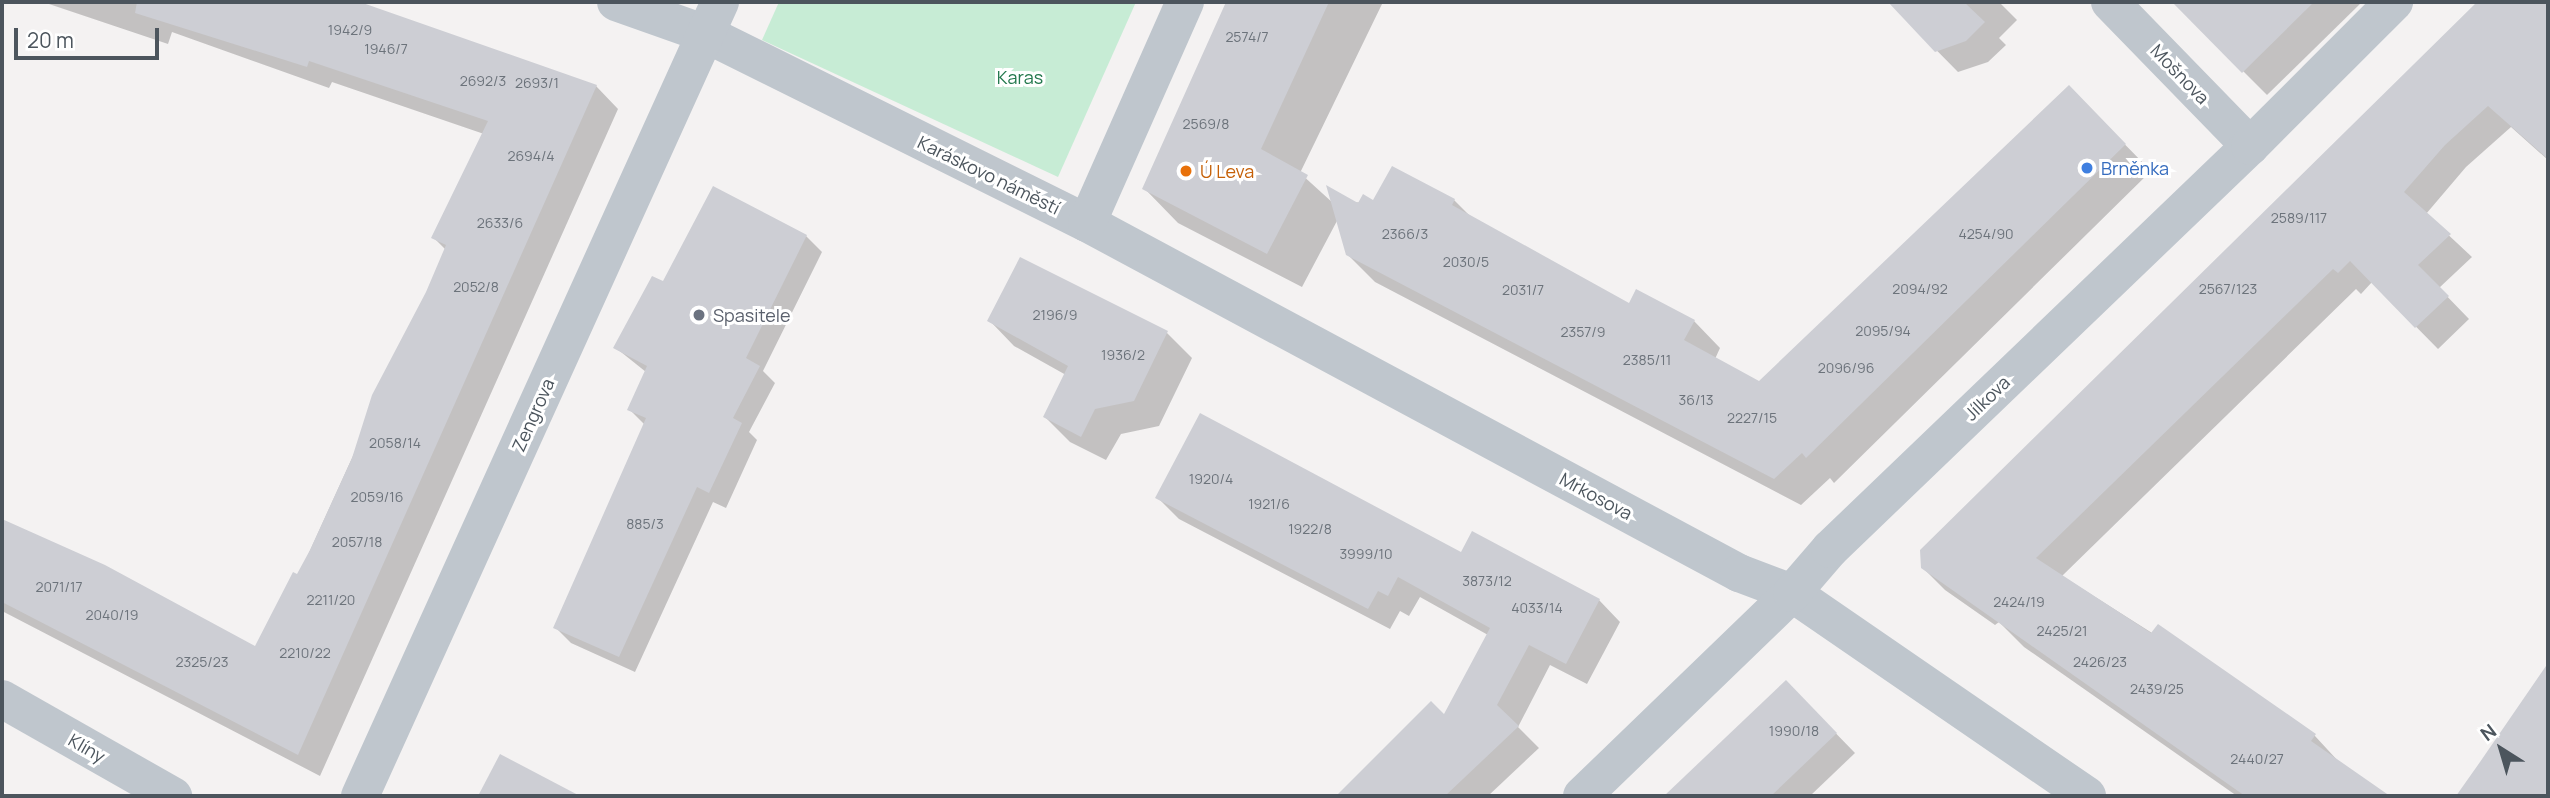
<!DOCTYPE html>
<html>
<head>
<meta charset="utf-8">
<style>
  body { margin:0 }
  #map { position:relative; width:2550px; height:798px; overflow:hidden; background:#f4f2f2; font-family:Manrope,sans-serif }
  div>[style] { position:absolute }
  .green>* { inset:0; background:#c7ecd5 }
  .shadow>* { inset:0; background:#0003 }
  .building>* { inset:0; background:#cdced4 }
  .street>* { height:38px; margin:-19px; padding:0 19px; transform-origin:19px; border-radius:19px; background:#bfc6cd }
  .dots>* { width:19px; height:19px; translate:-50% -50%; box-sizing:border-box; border:4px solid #fff; border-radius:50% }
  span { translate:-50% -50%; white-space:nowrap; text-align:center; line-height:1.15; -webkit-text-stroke:6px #fff; paint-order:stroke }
  .number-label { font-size:14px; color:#6c737b }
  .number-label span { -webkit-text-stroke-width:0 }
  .street-label { font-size:18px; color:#4c555d }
  .park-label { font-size:18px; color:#23784d }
  .shop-label { font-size:18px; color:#366cbe }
  .left { translate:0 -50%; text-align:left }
  .food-label { font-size:18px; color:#c56008 }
  .worship-label { font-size:18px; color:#5b616d }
  .frame { position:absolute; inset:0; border:4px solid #4c555d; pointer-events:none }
  .north { position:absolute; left:2466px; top:714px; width:70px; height:70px; -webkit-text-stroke:5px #fff; paint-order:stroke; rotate:323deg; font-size:19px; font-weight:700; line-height:28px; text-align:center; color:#4c555d }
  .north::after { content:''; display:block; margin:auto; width:24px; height:32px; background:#4c555d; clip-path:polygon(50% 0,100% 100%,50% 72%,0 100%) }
  .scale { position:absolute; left:14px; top:28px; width:145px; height:32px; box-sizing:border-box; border:4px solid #4c555d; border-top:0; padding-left:9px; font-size:21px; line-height:24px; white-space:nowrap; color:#4c555d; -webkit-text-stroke:5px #fff; paint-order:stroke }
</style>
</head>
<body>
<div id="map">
  <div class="green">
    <i style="clip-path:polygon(779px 2px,1136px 2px,1058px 177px,762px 40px)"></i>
  </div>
  <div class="shadow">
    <i style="clip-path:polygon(43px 2px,354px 2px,596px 86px,618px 109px,320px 776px,2px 611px,2px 521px,104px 566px,256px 648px,298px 577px,427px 293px,446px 250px,434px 238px,484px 134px,332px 82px,329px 88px,172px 32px,168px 44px)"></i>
    <i style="clip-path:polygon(1228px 2px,1383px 2px,1300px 173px,1333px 203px,1454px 200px,1471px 217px,1630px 305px,1694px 321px,1720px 348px,1715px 359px,1759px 383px,2095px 114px,2151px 171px,1834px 483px,1830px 478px,1801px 505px,1375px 282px,1347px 254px,1338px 219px,1302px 287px,1178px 223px,1144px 188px)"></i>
    <i style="clip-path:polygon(1889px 2px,1999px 2px,2017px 20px,1999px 38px,2006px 45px,1988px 62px,1958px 72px)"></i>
    <i style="clip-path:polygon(2174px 2px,2362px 2px,2267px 95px)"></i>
    <i style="clip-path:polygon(2479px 2px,2548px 2px,2548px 160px,2511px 127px,2466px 167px,2426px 214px,2472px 257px,2439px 288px,2469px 319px,2438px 349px,2372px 282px,2361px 294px,2356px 289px,2062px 576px,2315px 736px,2339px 762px,2387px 796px,2237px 796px,2024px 647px,1999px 622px,1995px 625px,1945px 590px,1922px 567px,1922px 551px)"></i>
    <i style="clip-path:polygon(806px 236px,822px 252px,763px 371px,775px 383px,749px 432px,757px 440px,726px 508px,713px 502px,635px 672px,571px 643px,555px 627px,645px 425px,629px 409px,646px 372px,616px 348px,663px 283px)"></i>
    <i style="clip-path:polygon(1021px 259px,1167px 333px,1192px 358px,1159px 426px,1121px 434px,1106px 460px,1070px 442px,1045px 417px,1066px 375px,1014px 346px,989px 320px)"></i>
    <i style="clip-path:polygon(1158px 498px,1462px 554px,1599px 600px,1620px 622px,1587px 684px,1550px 665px,1518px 727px,1539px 748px,1488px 796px,1339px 796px,1431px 704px,1444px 717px,1488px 635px,1420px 597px,1409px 616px,1400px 611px,1390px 629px,1179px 519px)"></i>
    <i style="clip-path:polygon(2548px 667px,2548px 796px,2458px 796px)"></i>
    <i style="clip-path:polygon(1786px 682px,1855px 753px,1810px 796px,1666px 796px)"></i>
  </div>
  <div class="building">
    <i style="clip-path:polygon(137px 2px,360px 2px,597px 85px,298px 755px,2px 602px,2px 519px,105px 565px,255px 646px,293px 572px,297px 574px,310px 550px,352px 458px,372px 395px,426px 292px,446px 245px,431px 238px,488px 121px,309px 61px,307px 67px,135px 13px)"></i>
    <i style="clip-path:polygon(1226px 2px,1329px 2px,1261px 149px,1308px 175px,1267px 254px,1142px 189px)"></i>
    <i style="clip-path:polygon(1888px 2px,1964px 2px,1985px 22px,1966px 41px,1935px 52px)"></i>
    <i style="clip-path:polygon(2172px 2px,2314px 2px,2242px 73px)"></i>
    <i style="clip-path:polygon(2477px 2px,2548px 2px,2548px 159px,2488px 106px,2445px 145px,2404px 192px,2451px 234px,2418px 265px,2449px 296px,2415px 328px,2350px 261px,2338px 273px,2333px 269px,2036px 558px,2151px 633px,2158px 624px,2316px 734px,2311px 741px,2390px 796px,2245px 796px,1921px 568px,1920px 550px)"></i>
    <i style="clip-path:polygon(2069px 85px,2126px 144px,1806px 458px,1802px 453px,1774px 479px,1346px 255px,1326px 185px,1358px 203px,1363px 194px,1373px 200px,1392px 166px,1455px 199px,1452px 205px,1629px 303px,1636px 289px,1695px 320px,1684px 340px,1759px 381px)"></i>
    <i style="clip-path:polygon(713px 186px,807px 235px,746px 358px,760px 366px,733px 418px,742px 423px,709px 493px,697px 487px,619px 657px,553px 628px,646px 418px,627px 410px,647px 366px,613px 348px,652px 276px,663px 281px)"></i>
    <i style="clip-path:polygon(1020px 257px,1168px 331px,1134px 401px,1095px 409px,1081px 437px,1043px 417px,1068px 366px,987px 321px)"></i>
    <i style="clip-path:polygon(1200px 413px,1461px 552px,1472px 531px,1600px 599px,1566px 664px,1529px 645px,1497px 705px,1519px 726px,1445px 796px,1336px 796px,1431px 701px,1444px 714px,1490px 628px,1398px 577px,1388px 596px,1378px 591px,1368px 609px,1155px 498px)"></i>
    <i style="clip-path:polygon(2548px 663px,2548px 796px,2456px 796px,2480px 762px)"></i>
    <i style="clip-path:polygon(1786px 680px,1837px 733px,1771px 796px,1664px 796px)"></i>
    <i style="clip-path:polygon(500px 754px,580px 796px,478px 796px)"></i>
  </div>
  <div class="street">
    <i style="left:616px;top:2px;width:96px;rotate:19.6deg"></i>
    <i style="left:706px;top:34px;width:425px;rotate:26.4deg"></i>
    <i style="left:1087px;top:223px;width:740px;rotate:28.23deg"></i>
    <i style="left:1739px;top:573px;width:57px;rotate:20.7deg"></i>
    <i style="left:1792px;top:593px;width:358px;rotate:34.5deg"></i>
    <i style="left:2110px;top:2px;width:201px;rotate:45.8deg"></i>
    <i style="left:1087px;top:223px;width:242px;rotate:-66.1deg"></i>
    <i style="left:2px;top:699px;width:197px;rotate:29.6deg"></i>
    <i style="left:360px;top:796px;width:872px;rotate:-65.61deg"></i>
    <i style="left:1582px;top:796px;width:292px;rotate:-44deg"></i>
    <i style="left:1792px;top:593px;width:58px;rotate:-49.2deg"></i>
    <i style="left:1830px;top:549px;width:582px;rotate:-43.82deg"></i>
    <i style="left:2250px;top:146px;width:204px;rotate:-45deg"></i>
  </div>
  <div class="dots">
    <i style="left:2087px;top:168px;background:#3f7fe0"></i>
    <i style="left:1186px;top:171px;background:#e8710a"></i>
    <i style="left:699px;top:315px;background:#6b7280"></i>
  </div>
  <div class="number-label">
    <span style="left:350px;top:30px">1942/9</span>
    <span style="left:1247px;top:37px">2574/7</span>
    <span style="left:386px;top:49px">1946/7</span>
    <span style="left:483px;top:81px">2692/3</span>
    <span style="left:537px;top:83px">2693/1</span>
    <span style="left:1206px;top:124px">2569/8</span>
    <span style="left:531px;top:156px">2694/4</span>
    <span style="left:2299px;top:218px">2589/117</span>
    <span style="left:500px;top:223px">2633/6</span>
    <span style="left:1405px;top:234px">2366/3</span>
    <span style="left:1986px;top:234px">4254/90</span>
    <span style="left:1466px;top:262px">2030/5</span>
    <span style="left:476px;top:287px">2052/8</span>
    <span style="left:1920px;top:289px">2094/92</span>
    <span style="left:2228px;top:289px">2567/123</span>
    <span style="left:1523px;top:290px">2031/7</span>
    <span style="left:1055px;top:315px">2196/9</span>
    <span style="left:1883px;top:331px">2095/94</span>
    <span style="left:1583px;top:332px">2357/9</span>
    <span style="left:1123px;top:355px">1936/2</span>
    <span style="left:1647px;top:360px">2385/11</span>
    <span style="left:1846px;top:368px">2096/96</span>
    <span style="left:1696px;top:400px">36/13</span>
    <span style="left:1752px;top:418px">2227/15</span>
    <span style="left:395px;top:443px">2058/14</span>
    <span style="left:1211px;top:479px">1920/4</span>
    <span style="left:377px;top:497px">2059/16</span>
    <span style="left:1269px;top:504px">1921/6</span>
    <span style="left:645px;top:524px">885/3</span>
    <span style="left:1310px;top:529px">1922/8</span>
    <span style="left:357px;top:542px">2057/18</span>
    <span style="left:1366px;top:554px">3999/10</span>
    <span style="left:1487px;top:581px">3873/12</span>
    <span style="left:59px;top:587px">2071/17</span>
    <span style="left:331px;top:600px">2211/20</span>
    <span style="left:2019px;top:602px">2424/19</span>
    <span style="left:1537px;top:608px">4033/14</span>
    <span style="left:112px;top:615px">2040/19</span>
    <span style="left:2062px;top:631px">2425/21</span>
    <span style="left:305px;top:653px">2210/22</span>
    <span style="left:202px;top:662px">2325/23</span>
    <span style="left:2100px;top:662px">2426/23</span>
    <span style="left:2157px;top:689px">2439/25</span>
    <span style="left:1794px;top:731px">1990/18</span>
    <span style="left:2257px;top:759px">2440/27</span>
  </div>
  <div class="street-label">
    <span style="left:2180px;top:74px;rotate:46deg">Mošnova</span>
    <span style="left:989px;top:175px;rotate:26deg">Karáskovo náměstí</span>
    <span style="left:1987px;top:398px;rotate:-44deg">Jílkova</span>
    <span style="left:533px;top:415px;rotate:-66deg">Zengrova</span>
    <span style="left:1596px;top:496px;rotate:28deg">Mrkosova</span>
    <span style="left:87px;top:748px;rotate:30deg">Klíny</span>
  </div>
  <div class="park-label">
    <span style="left:1020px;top:77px">Karas</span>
  </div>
  <div class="shop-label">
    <span class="left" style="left:2101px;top:168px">Brněnka</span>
  </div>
  <div class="food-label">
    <span class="left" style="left:1200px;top:171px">Ú Leva</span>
  </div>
  <div class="worship-label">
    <span class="left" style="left:713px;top:315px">Spasitele</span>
  </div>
  <div class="frame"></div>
  <div class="north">N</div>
  <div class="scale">20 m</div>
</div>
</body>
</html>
